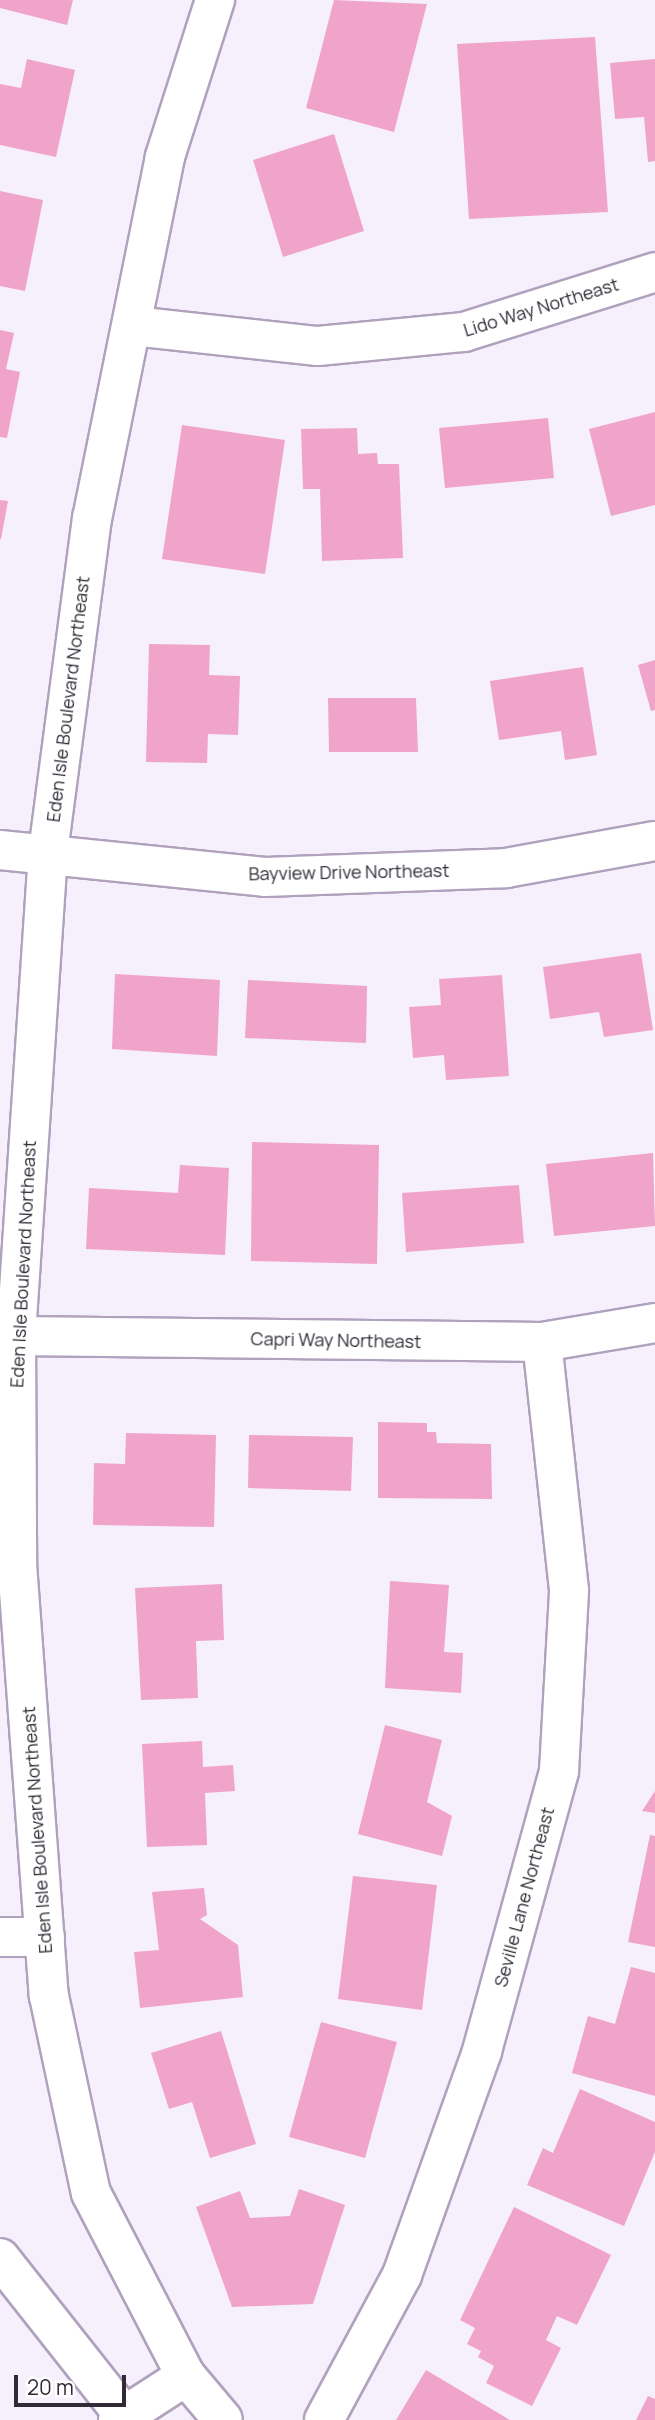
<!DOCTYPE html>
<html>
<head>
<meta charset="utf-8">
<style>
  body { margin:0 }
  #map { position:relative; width:655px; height:2420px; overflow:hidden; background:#f6f0fc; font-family:Manrope,sans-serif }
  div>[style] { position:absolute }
  .building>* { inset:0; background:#f0a4c9 }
  .roads { filter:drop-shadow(2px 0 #b0a1bd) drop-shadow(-2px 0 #b0a1bd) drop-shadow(0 2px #b0a1bd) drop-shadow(0 -2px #b0a1bd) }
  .minor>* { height:38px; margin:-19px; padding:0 19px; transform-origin:19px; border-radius:19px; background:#fff }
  span { translate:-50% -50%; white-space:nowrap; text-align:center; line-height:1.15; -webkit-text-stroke:5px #fff; paint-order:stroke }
  .street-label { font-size:18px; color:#312b36 }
  .scale { position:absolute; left:14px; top:2375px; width:112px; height:32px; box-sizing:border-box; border:4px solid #312b36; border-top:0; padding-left:9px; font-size:21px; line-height:24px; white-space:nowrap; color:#312b36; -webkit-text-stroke:5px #fff; paint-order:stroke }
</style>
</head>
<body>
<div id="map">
  <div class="building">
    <i style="clip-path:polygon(0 0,73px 0,67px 25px,0 8px)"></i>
    <i style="clip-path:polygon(334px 0,427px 4px,394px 132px,306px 108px)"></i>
    <i style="clip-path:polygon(595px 37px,608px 212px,469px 219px,457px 44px)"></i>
    <i style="clip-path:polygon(27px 59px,75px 70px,56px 157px,0 145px,0 84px,21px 88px)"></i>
    <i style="clip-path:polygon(655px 59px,655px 161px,648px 162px,644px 117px,615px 119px,610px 63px)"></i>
    <i style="clip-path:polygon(334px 134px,364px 231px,283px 257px,253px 160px)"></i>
    <i style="clip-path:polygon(0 191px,43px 200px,25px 291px,0 286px)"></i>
    <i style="clip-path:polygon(0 330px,14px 333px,6px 369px,20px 372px,7px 438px,0 437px)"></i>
    <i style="clip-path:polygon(655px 412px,655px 505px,611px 516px,589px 429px)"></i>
    <i style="clip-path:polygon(548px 418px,554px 478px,445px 488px,439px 428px)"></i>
    <i style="clip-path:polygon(182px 425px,285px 440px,265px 574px,162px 559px)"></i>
    <i style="clip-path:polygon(357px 428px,358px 454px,377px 453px,378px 464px,399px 464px,403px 558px,322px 561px,320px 489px,303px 489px,301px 429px)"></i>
    <i style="clip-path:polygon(0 500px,8px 501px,1px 539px,0 539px)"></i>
    <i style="clip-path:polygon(149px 644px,210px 645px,209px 675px,240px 676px,238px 735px,208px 734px,207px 763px,146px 762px)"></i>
    <i style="clip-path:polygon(655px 660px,655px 710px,651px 711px,638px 665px)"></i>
    <i style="clip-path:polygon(583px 667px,597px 755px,565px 760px,561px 731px,499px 740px,490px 681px)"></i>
    <i style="clip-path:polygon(328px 698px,416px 698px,418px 752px,329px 752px)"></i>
    <i style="clip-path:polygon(641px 953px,653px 1030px,604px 1037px,599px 1012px,550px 1019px,543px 967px)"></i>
    <i style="clip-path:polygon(115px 974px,220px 980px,217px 1056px,112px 1049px)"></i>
    <i style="clip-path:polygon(502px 975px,509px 1076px,446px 1080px,444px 1055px,413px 1058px,409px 1007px,441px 1005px,439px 979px)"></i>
    <i style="clip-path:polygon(248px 980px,367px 986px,366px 1043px,245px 1038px)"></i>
    <i style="clip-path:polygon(252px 1142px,379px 1145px,377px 1264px,251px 1261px)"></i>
    <i style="clip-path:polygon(653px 1153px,655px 1226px,554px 1236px,546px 1164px)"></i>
    <i style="clip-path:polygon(180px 1165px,229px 1168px,225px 1255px,86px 1249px,89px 1188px,178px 1193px)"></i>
    <i style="clip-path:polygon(519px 1185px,524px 1243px,406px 1252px,402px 1193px)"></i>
    <i style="clip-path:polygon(378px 1422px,427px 1423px,427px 1432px,436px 1432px,437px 1443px,491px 1444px,492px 1499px,378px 1498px)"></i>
    <i style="clip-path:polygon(126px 1433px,216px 1435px,214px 1527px,93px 1525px,94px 1463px,125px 1464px)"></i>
    <i style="clip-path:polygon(249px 1435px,353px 1437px,351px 1491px,248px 1488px)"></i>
    <i style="clip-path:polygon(390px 1581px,449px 1585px,444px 1652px,463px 1653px,461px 1693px,385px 1688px)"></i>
    <i style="clip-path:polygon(222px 1584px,224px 1640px,196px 1641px,198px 1698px,141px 1700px,135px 1588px)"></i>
    <i style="clip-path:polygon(385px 1725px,442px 1740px,427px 1802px,452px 1816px,442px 1856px,358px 1834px)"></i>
    <i style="clip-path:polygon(202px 1741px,203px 1767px,233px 1765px,235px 1791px,205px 1793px,207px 1845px,147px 1847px,142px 1744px)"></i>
    <i style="clip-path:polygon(655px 1791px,655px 1813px,642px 1811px)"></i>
    <i style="clip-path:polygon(650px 1835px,655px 1836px,655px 1947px,628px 1942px)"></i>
    <i style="clip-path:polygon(353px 1876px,437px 1885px,422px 2010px,338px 1999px)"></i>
    <i style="clip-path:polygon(204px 1888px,207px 1915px,200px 1919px,238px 1945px,243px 1997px,140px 2008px,134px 1952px,159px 1950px,152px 1892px)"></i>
    <i style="clip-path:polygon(631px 1967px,655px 1973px,655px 2096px,572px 2073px,588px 2016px,615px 2024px)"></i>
    <i style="clip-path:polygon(321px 2022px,397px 2042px,365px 2158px,289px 2137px)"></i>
    <i style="clip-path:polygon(221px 2031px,256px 2144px,210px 2158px,192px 2102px,169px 2109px,151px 2053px)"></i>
    <i style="clip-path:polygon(580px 2089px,655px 2122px,655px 2152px,624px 2226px,527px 2185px,543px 2148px,553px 2153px)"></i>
    <i style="clip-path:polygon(299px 2189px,345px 2205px,313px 2304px,232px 2307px,196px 2207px,240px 2191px,250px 2218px,290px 2216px)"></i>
    <i style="clip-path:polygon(514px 2207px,611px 2255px,577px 2325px,557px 2316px,546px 2340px,561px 2348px,532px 2406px,486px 2383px,494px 2366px,478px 2357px,481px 2351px,467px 2344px,475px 2328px,460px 2320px)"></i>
    <i style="clip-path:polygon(426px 2370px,510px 2420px,396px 2420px)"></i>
    <i style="clip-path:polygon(648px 2396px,655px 2399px,655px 2420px,636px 2420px)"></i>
  </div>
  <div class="roads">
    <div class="minor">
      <i style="left:215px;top:0;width:165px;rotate:107.7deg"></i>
      <i style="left:165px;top:157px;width:368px;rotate:101.4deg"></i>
      <i style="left:92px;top:518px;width:338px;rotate:97.5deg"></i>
      <i style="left:48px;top:853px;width:484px;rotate:93.8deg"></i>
      <i style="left:16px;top:1336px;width:228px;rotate:89.7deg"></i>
      <i style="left:17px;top:1564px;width:433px;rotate:85.8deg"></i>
      <i style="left:49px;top:1996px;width:201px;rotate:78deg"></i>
      <i style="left:91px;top:2193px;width:206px;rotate:62.6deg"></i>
      <i style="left:186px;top:2376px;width:57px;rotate:49.9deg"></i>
      <i style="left:133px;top:326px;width:186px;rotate:6.2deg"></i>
      <i style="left:318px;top:346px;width:147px;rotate:-5.5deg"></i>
      <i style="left:464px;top:332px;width:200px;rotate:-17.4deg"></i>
      <i style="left:0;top:850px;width:266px;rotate:5.8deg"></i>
      <i style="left:265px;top:877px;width:241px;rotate:-2.1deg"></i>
      <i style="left:506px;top:868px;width:151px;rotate:-10.3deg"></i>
      <i style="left:16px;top:1336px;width:526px;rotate:0.65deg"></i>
      <i style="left:542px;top:1342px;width:115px;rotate:-9.5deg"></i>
      <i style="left:0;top:1937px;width:45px"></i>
      <i style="left:0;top:2258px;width:200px;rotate:51.7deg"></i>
      <i style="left:118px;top:2420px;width:81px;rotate:-32.9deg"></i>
      <i style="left:324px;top:2420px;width:165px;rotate:-61.7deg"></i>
      <i style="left:402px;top:2275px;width:238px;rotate:-70.3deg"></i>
      <i style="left:482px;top:2051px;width:290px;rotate:-74.6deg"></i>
      <i style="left:559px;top:1771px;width:181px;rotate:-86.8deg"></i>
      <i style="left:569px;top:1590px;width:249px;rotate:-96.2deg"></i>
    </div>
  </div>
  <div class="street-label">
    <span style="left:541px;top:307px;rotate:-17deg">Lido Way Northeast</span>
    <span style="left:68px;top:699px;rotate:-83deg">Eden Isle Boulevard Northeast</span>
    <span style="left:349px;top:872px;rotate:-1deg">Bayview Drive Northeast</span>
    <span style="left:23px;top:1264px;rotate:-87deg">Eden Isle Boulevard Northeast</span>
    <span style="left:336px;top:1340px;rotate:1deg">Capri Way Northeast</span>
    <span style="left:37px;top:1830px;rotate:-94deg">Eden Isle Boulevard Northeast</span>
    <span style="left:524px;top:1897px;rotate:-75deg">Seville Lane Northeast</span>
  </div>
  <div class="scale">20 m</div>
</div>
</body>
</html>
